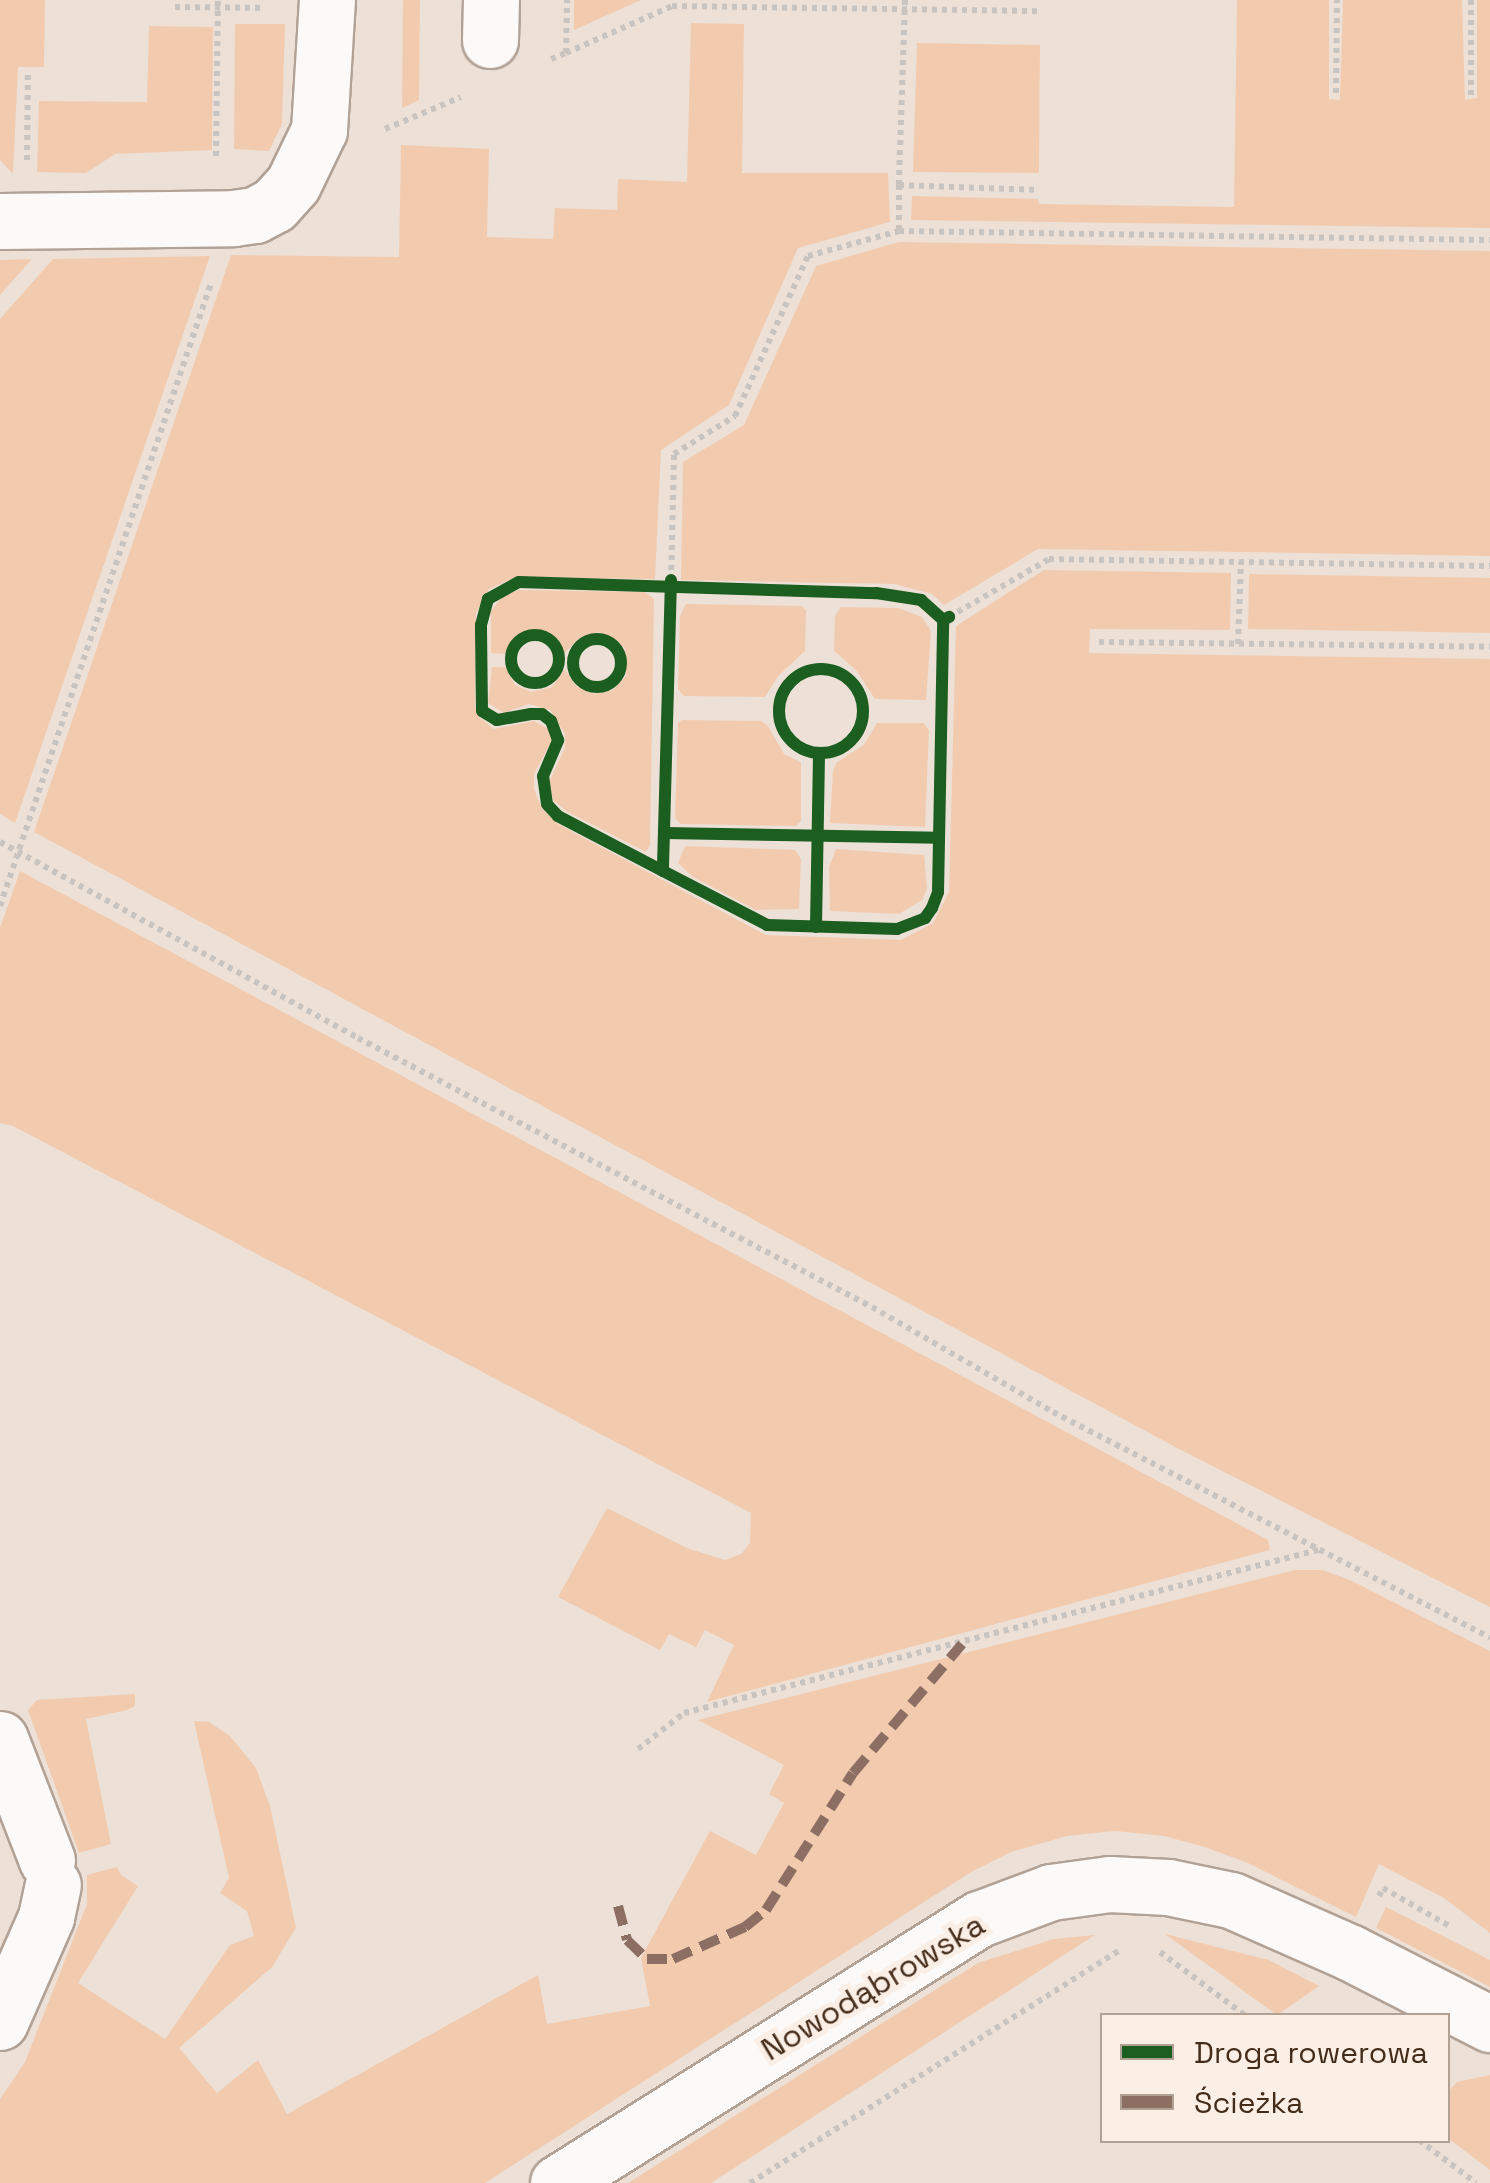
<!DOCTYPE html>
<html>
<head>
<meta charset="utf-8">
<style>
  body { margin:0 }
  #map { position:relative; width:1490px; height:2183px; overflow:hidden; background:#ede0d7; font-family:"Space Grotesk",sans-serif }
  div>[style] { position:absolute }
  .green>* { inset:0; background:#f2cbaf }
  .path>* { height:6px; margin-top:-3px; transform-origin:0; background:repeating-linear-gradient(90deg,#cac4c0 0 5px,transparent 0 10px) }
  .roads { filter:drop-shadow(2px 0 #b2a296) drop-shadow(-2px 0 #b2a296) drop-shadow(0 2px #b2a296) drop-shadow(0 -2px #b2a296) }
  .minor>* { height:55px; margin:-27.5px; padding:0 27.5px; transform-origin:27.5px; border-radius:27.5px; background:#fcfaf9 }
  .quiet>* { height:10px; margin-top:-5px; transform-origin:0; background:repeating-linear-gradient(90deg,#8d6e63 0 20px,transparent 0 30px) }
  .cycleway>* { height:12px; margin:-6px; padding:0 6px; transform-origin:6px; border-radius:6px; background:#1b5e20 }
  .cycleway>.ring { margin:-6px; padding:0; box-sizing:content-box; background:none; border:12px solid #1b5e20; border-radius:50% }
  span { translate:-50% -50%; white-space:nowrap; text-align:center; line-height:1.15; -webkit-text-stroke:10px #faeee5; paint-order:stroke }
  .street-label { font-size:32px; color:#442c1b }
  .legend { position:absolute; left:1100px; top:2013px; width:350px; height:130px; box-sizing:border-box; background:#faeee5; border:2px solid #b1a094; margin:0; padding:12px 18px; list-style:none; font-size:30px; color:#442c1b }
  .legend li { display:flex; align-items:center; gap:20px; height:50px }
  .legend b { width:50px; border:2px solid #b1a094 }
</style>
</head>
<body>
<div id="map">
  <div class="green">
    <i style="clip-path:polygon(0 0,45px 0,44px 67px,18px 67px,13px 174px,0 160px)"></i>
    <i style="clip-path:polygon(403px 0,420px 0,419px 100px,402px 108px)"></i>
    <i style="clip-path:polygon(574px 0,641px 0,574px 30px)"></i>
    <i style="clip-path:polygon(1237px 0,1329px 0,1329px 99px,1340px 100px,1343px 0,1462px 0,1465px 100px,1477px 98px,1477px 0,1490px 0,1490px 228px,911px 220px,912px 196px,1038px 199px,1039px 204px,1234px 207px)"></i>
    <i style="clip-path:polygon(691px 23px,744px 24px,742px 173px,888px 173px,890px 222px,798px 248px,729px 405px,661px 450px,655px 579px,516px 577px,489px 589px,476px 613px,475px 707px,479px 717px,494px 729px,534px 721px,550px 730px,552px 740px,534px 774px,534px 789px,542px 809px,558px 824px,766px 935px,901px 940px,933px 923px,949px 892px,956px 626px,1044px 570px,1231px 573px,1230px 630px,1090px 629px,1089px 653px,1490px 659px,1490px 1607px,1179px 1449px,34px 832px,231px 255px,399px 257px,401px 145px,489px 149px,487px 237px,553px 239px,555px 208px,617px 210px,618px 179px,687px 182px)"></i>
    <i style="clip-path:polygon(235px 24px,285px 24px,282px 124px,269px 151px,234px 149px)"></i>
    <i style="clip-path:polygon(149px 26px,213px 27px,212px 150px,115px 154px,86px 173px,37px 172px,39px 101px,147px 102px)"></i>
    <i style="clip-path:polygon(917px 43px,1040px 45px,1039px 173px,913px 172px)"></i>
    <i style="clip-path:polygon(899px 242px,1490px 251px,1490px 556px,1038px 549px,944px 605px,932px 594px,894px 584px,681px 580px,683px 462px,744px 425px,816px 266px)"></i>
    <i style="clip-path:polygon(210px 256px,15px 823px,0 814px,0 319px,53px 259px)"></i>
    <i style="clip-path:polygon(32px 259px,0 295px,0 260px)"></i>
    <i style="clip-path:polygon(1249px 574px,1490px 578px,1490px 633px,1248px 629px)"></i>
    <i style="clip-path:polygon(519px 590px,645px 592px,654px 599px,650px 845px,646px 852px,566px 811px,553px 800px,549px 782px,565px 748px,565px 734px,550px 710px,529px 704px,504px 713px,488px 703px,492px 667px,505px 667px,515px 685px,531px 692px,552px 687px,565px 669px,576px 686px,594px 694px,613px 690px,626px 676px,625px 648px,598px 632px,578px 639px,565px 653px,551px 634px,534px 631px,518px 635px,505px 654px,491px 653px,491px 611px,503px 596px)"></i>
    <i style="clip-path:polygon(686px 604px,802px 606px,806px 610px,805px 651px,778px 676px,765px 697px,684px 696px,678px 689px,680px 616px)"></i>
    <i style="clip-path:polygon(841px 607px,898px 608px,922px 617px,931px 631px,926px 700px,875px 699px,856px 670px,834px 651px,835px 616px)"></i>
    <i style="clip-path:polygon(682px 720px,761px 721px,768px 726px,784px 754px,801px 762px,801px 821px,796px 826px,681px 824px,675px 818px,678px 723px)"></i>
    <i style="clip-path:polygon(877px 723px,924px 723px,929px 730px,925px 827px,830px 823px,833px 770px,837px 762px,864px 745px)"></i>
    <i style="clip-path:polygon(685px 846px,795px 850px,801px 859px,799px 909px,756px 910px,693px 877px,678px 863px)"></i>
    <i style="clip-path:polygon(836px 849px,924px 855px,927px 889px,922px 900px,899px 914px,830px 911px,829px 867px)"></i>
    <i style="clip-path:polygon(20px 871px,1268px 1540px,1270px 1550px,707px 1702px,734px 1645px,705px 1630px,696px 1647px,669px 1634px,660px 1650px,558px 1597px,607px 1508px,687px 1548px,725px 1560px,741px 1554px,750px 1543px,751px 1513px,13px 1126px,0 1123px,0 928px)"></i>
    <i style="clip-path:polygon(1295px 1570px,1323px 1570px,1352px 1581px,1490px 1651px,1490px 1933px,1444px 1898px,1379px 1864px,1356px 1917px,1248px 1863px,1205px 1847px,1164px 1836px,1115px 1831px,1067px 1836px,1011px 1852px,971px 1872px,485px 2183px,0 2183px,0 2099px,25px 2062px,87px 1904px,87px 1875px,117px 1867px,121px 1875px,138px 1886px,78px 1983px,165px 2039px,230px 1945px,254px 1936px,247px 1911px,220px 1893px,229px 1878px,194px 1721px,209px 1722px,230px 1736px,256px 1768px,270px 1806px,296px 1928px,272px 1967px,179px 2048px,217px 2093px,258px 2060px,287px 2114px,538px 1975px,547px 2024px,650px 2006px,641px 1958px,710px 1831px,756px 1855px,784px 1803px,769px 1794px,784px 1765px,698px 1720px)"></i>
    <i style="clip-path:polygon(135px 1694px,135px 1706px,127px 1710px,86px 1719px,111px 1844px,79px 1853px,28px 1710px,37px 1700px)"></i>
    <i style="clip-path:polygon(1386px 1907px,1490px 1960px,1490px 1987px,1376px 1928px)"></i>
    <i style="clip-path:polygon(1165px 1934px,1269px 1960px,1319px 1986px,1277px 2015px)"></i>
    <i style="clip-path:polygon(1095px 1935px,711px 2183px,628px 2183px,978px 1963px,1054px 1939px)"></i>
    <i style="clip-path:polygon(1490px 2075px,1490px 2170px,1448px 2138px,1448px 2092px,1457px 2082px)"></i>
  </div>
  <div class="path">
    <i style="left:905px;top:0;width:185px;rotate:91.9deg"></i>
    <i style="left:899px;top:185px;width:140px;rotate:2deg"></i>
    <i style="left:175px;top:7px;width:89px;rotate:0.6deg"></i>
    <i style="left:566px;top:53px;width:116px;rotate:-23.9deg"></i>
    <i style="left:672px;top:6px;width:369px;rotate:0.8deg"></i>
    <i style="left:551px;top:59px;width:16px;rotate:-22deg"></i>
    <i style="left:566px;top:53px;width:53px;rotate:-88.9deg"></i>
    <i style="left:1336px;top:93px;width:93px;rotate:-89.4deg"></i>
    <i style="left:1471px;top:95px;width:95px;rotate:-90deg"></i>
    <i style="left:385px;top:129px;width:82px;rotate:-22.8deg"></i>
    <i style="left:216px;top:156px;width:156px;rotate:-89.3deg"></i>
    <i style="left:27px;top:160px;width:89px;rotate:-89.4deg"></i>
    <i style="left:899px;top:185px;width:46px;rotate:90deg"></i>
    <i style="left:899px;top:231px;width:591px;rotate:0.87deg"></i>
    <i style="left:671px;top:580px;width:126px;rotate:-88.6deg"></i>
    <i style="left:674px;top:454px;width:72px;rotate:-31.9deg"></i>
    <i style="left:735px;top:416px;width:176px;rotate:-65.5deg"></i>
    <i style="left:808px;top:256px;width:94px;rotate:-15.4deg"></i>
    <i style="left:949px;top:617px;width:116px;rotate:-30.1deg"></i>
    <i style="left:1049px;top:559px;width:441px;rotate:0.9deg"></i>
    <i style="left:1099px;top:642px;width:391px;rotate:0.7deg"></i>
    <i style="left:1238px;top:644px;width:82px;rotate:-87.9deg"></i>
    <i style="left:0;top:842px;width:408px;rotate:28.7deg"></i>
    <i style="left:358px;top:1038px;width:580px;rotate:27.63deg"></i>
    <i style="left:872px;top:1307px;width:209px;rotate:30.1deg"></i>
    <i style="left:1053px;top:1412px;width:492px;rotate:27.3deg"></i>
    <i style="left:0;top:906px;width:658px;rotate:-71.29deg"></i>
    <i style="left:638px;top:1749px;width:58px;rotate:-38deg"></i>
    <i style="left:684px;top:1713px;width:655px;rotate:-14.42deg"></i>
    <i style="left:1379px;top:1896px;width:9px;rotate:-63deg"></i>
    <i style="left:1383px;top:1888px;width:78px;rotate:29.8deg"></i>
    <i style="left:1160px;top:1952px;width:107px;rotate:36.7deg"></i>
    <i style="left:1419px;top:2140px;width:71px;rotate:37deg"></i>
    <i style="left:750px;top:2183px;width:439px;rotate:-32.2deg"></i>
  </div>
  <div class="roads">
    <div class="minor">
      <i style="left:490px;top:40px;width:40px;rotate:-88.6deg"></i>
      <i style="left:0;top:221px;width:233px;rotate:-0.7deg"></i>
      <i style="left:233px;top:218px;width:22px;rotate:-8deg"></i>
      <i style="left:255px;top:215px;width:21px;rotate:-28deg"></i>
      <i style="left:274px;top:205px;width:28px;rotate:-48deg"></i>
      <i style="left:293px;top:184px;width:60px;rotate:-64.3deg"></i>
      <i style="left:319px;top:130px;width:130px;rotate:-86.5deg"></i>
      <i style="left:0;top:1739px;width:130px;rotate:68.8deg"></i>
      <i style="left:0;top:2022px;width:115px;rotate:-66.3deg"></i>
      <i style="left:46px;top:1917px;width:33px;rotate:-78deg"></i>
      <i style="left:558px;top:2183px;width:497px;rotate:-32.1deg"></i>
      <i style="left:979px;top:1919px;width:77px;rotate:-20.6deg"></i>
      <i style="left:1051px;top:1892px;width:59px;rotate:-7.9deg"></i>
      <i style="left:1109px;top:1884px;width:59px;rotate:2.9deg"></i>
      <i style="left:1168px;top:1887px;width:64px;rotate:11.7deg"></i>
      <i style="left:1231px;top:1900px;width:131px;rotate:23.8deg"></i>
      <i style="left:1351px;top:1953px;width:156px;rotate:27.1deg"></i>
    </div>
  </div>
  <div class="quiet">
    <i style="left:618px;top:1906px;width:35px;rotate:75deg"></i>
    <i style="left:627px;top:1940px;width:28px;rotate:44deg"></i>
    <i style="left:647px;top:1959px;width:26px"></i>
    <i style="left:673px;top:1959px;width:79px;rotate:-24deg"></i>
    <i style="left:745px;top:1927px;width:27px;rotate:-39deg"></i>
    <i style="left:766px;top:1910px;width:162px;rotate:-57.6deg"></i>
    <i style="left:853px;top:1773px;width:169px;rotate:-49.8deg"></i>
  </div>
  <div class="cycleway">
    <i style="left:671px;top:580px;width:291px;rotate:91.6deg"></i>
    <i style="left:663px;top:871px;width:117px;rotate:27.4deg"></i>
    <i style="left:767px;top:925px;width:130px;rotate:1.8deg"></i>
    <i style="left:897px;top:929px;width:30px;rotate:-21deg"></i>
    <i style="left:925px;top:918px;width:12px;rotate:-55deg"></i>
    <i style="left:932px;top:908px;width:17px;rotate:-69deg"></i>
    <i style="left:938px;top:892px;width:272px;rotate:-88.9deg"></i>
    <i style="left:943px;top:620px;width:7px;rotate:-27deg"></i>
    <i class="ring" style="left:511px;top:635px;width:36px;height:36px"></i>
    <i class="ring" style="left:573px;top:639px;width:36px;height:36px"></i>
    <i class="ring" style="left:779px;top:669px;width:72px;height:72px"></i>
    <i style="left:664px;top:833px;width:275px;rotate:1deg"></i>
    <i style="left:663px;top:871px;width:119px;rotate:-152.4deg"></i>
    <i style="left:558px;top:816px;width:16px;rotate:-133deg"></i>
    <i style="left:547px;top:804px;width:28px;rotate:-98deg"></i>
    <i style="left:543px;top:776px;width:39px;rotate:-67deg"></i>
    <i style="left:558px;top:740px;width:20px;rotate:-110deg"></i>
    <i style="left:551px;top:721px;width:11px;rotate:-142deg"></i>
    <i style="left:542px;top:714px;width:11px;rotate:180deg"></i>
    <i style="left:531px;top:714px;width:35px;rotate:170deg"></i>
    <i style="left:497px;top:720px;width:17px;rotate:-149deg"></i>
    <i style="left:482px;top:711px;width:86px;rotate:-90.7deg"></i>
    <i style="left:481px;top:625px;width:27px;rotate:-75deg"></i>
    <i style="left:488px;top:599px;width:35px;rotate:-29deg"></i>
    <i style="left:519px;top:582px;width:357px;rotate:1.8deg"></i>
    <i style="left:876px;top:593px;width:46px;rotate:8.8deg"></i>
    <i style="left:921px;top:600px;width:30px;rotate:42deg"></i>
    <i style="left:816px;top:927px;width:174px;rotate:-89deg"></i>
  </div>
  <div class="street-label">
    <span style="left:873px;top:1987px;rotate:-31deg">Nowodąbrowska</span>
  </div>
  <ul class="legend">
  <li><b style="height:12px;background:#1b5e20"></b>Droga rowerowa</li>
  <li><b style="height:12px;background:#8d6e63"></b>Ścieżka</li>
  </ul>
</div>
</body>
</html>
